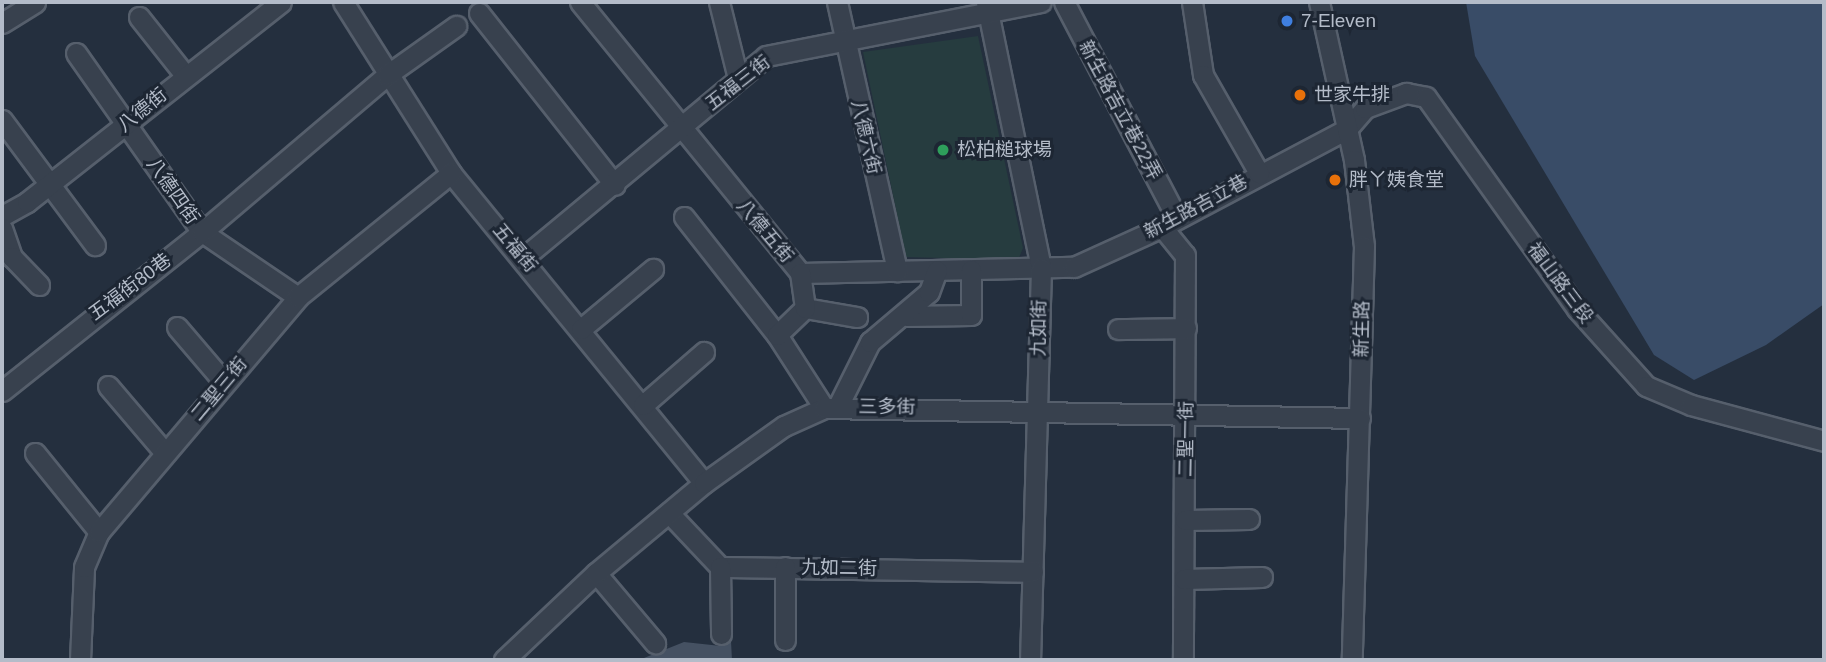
<!DOCTYPE html>
<html>
<head>
<meta charset="utf-8">
<style>
  body { margin:0 }
  #map { position:relative; width:1826px; height:662px; overflow:hidden; background:#242f3e; font-family:Arial,"Noto Sans TC",sans-serif }
  div>[style] { position:absolute }
  .green>* { inset:0; background:#263c3f }
  .water>* { inset:0; background:#394c67 }
  .building>* { inset:0; background:#455162 }
  .roads { filter:drop-shadow(2px 0 #565f6c) drop-shadow(-2px 0 #565f6c) drop-shadow(0 2px #565f6c) drop-shadow(0 -2px #565f6c) }
  .minor>* { height:19px; margin:-9.5px; padding:0 9.5px; transform-origin:9.5px; border-radius:9.5px; background:#38414e }
  .dots>* { width:19px; height:19px; translate:-50% -50%; box-sizing:border-box; border:4px solid #1d2633; border-radius:50% }
  span { translate:-50% -50%; white-space:nowrap; text-align:center; line-height:1.15; -webkit-text-stroke:6px #1d2633; paint-order:stroke }
  .poi-label { font-size:19px; color:#b4bcc9 }
  .left { translate:0 -50%; text-align:left }
  .street-label { font-size:19px; color:#b4bcc9 }
  .frame { position:absolute; inset:0; border:4px solid #b4bcc9; pointer-events:none }
</style>
</head>
<body>
<div id="map">
  <div class="green">
    <i style="clip-path:polygon(978px 36px,1023px 248px,1018px 260px,906px 257px,863px 52px)"></i>
  </div>
  <div class="water">
    <i style="clip-path:polygon(1466px 2px,1824px 2px,1824px 304px,1766px 345px,1694px 380px,1654px 355px,1475px 56px)"></i>
  </div>
  <div class="building">
    <i style="clip-path:polygon(731px 641px,732px 660px,639px 660px,684px 642px,721px 646px)"></i>
  </div>
  <div class="roads">
    <div class="minor">
      <i style="left:343px;top:2px;width:202px;rotate:57.7deg"></i>
      <i style="left:451px;top:173px;width:400px;rotate:50.8deg"></i>
      <i style="left:580px;top:2px;width:349px;rotate:50.9deg"></i>
      <i style="left:800px;top:273px;width:274px;rotate:-1.3deg"></i>
      <i style="left:1074px;top:267px;width:97px;rotate:-24.4deg"></i>
      <i style="left:1162px;top:227px;width:209px;rotate:-27.9deg"></i>
      <i style="left:1347px;top:129px;width:28px;rotate:-49deg"></i>
      <i style="left:1365px;top:108px;width:44px;rotate:-20.1deg"></i>
      <i style="left:1406px;top:93px;width:20px;rotate:11deg"></i>
      <i style="left:1426px;top:97px;width:260px;rotate:54.5deg"></i>
      <i style="left:1577px;top:309px;width:103px;rotate:48.1deg"></i>
      <i style="left:1646px;top:386px;width:49px;rotate:22.9deg"></i>
      <i style="left:1691px;top:405px;width:138px;rotate:15.1deg"></i>
      <i style="left:719px;top:2px;width:78px;rotate:76deg"></i>
      <i style="left:837px;top:2px;width:276px;rotate:77.4deg"></i>
      <i style="left:986px;top:2px;width:272px;rotate:78.3deg"></i>
      <i style="left:1041px;top:268px;width:392px;rotate:91.6deg"></i>
      <i style="left:1064px;top:2px;width:244px;rotate:62.4deg"></i>
      <i style="left:1192px;top:2px;width:74px;rotate:81.4deg"></i>
      <i style="left:1203px;top:75px;width:113px;rotate:60.3deg"></i>
      <i style="left:1319px;top:2px;width:162px;rotate:77.5deg"></i>
      <i style="left:1354px;top:160px;width:87px;rotate:83.4deg"></i>
      <i style="left:1364px;top:246px;width:414px;rotate:91.7deg"></i>
      <i style="left:479px;top:13px;width:219px;rotate:51.7deg"></i>
      <i style="left:139px;top:17px;width:74px;rotate:51.6deg"></i>
      <i style="left:2px;top:23px;width:39px;rotate:-32deg"></i>
      <i style="left:76px;top:53px;width:219px;rotate:54.9deg"></i>
      <i style="left:202px;top:232px;width:116px;rotate:34.1deg"></i>
      <i style="left:2px;top:120px;width:156px;rotate:53.4deg"></i>
      <i style="left:2px;top:216px;width:29px;rotate:-29deg"></i>
      <i style="left:27px;top:202px;width:323px;rotate:-38.2deg"></i>
      <i style="left:684px;top:217px;width:150px;rotate:51.8deg"></i>
      <i style="left:777px;top:335px;width:87px;rotate:57.2deg"></i>
      <i style="left:1162px;top:227px;width:36px;rotate:51deg"></i>
      <i style="left:1185px;top:255px;width:405px;rotate:90.3deg"></i>
      <i style="left:2px;top:228px;width:31px;rotate:71deg"></i>
      <i style="left:12px;top:257px;width:39px;rotate:46deg"></i>
      <i style="left:523px;top:258px;width:316px;rotate:-39.7deg"></i>
      <i style="left:766px;top:56px;width:280px;rotate:-11.1deg"></i>
      <i style="left:805px;top:308px;width:53px;rotate:9.8deg"></i>
      <i style="left:906px;top:316px;width:65px;rotate:-0.9deg"></i>
      <i style="left:971px;top:315px;width:45px;rotate:-90deg"></i>
      <i style="left:177px;top:327px;width:72px;rotate:49.5deg"></i>
      <i style="left:581px;top:329px;width:94px;rotate:-39.8deg"></i>
      <i style="left:1118px;top:329px;width:68px;rotate:-0.8deg"></i>
      <i style="left:777px;top:335px;width:39px;rotate:-44deg"></i>
      <i style="left:805px;top:308px;width:35px;rotate:-98deg"></i>
      <i style="left:108px;top:386px;width:88px;rotate:49.6deg"></i>
      <i style="left:2px;top:391px;width:256px;rotate:-38.5deg"></i>
      <i style="left:202px;top:232px;width:243px;rotate:-40.3deg"></i>
      <i style="left:387px;top:75px;width:85px;rotate:-35.4deg"></i>
      <i style="left:643px;top:405px;width:81px;rotate:-41deg"></i>
      <i style="left:838px;top:406px;width:72px;rotate:-63.4deg"></i>
      <i style="left:870px;top:342px;width:77px;rotate:-40.3deg"></i>
      <i style="left:929px;top:292px;width:23px;rotate:-70deg"></i>
      <i style="left:35px;top:453px;width:102px;rotate:51deg"></i>
      <i style="left:669px;top:513px;width:74px;rotate:46.6deg"></i>
      <i style="left:720px;top:567px;width:313px;rotate:0.9deg"></i>
      <i style="left:1185px;top:520px;width:64px;rotate:-0.9deg"></i>
      <i style="left:720px;top:567px;width:67px;rotate:89.1deg"></i>
      <i style="left:785px;top:567px;width:73px;rotate:90deg"></i>
      <i style="left:596px;top:573px;width:92px;rotate:49.9deg"></i>
      <i style="left:1184px;top:579px;width:78px;rotate:-1.5deg"></i>
      <i style="left:80px;top:660px;width:93px;rotate:-87.5deg"></i>
      <i style="left:84px;top:567px;width:38px;rotate:-67deg"></i>
      <i style="left:99px;top:532px;width:308px;rotate:-49.7deg"></i>
      <i style="left:298px;top:297px;width:197px;rotate:-39deg"></i>
      <i style="left:504px;top:660px;width:127px;rotate:-43.4deg"></i>
      <i style="left:596px;top:573px;width:141px;rotate:-39.8deg"></i>
      <i style="left:704px;top:483px;width:98px;rotate:-35.5deg"></i>
      <i style="left:784px;top:426px;width:44px;rotate:-24.2deg"></i>
      <i style="left:824px;top:408px;width:536px;rotate:1.07deg"></i>
    </div>
  </div>
  <div class="dots">
    <i style="left:1287px;top:21px;background:#3f7fe0"></i>
    <i style="left:1300px;top:95px;background:#e8710a"></i>
    <i style="left:943px;top:150px;background:#2e9e5b"></i>
    <i style="left:1335px;top:180px;background:#e8710a"></i>
  </div>
  <div class="poi-label">
    <span class="left" style="left:1301px;top:21px">7-Eleven</span>
    <span class="left" style="left:1314px;top:95px">世家牛排</span>
    <span class="left" style="left:957px;top:150px">松柏槌球場</span>
    <span class="left" style="left:1349px;top:180px">胖ㄚ姨食堂</span>
  </div>
  <div class="street-label">
    <span style="left:738px;top:83px;rotate:-38deg">五福三街</span>
    <span style="left:142px;top:110px;rotate:-39deg">八德街</span>
    <span style="left:1120px;top:110px;rotate:62deg">新生路吉立巷22弄</span>
    <span style="left:866px;top:137px;rotate:77deg">八德六街</span>
    <span style="left:173px;top:191px;rotate:55deg">八德四街</span>
    <span style="left:1196px;top:207px;rotate:-28deg">新生路吉立巷</span>
    <span style="left:765px;top:231px;rotate:50deg">八德五街</span>
    <span style="left:515px;top:248px;rotate:50deg">五福街</span>
    <span style="left:1560px;top:283px;rotate:53deg">福山路三段</span>
    <span style="left:130px;top:287px;rotate:-37deg">五福街80巷</span>
    <span style="left:1039px;top:328px;rotate:-89deg">九如街</span>
    <span style="left:1362px;top:329px;rotate:-89deg">新生路</span>
    <span style="left:219px;top:389px;rotate:-50deg">二聖三街</span>
    <span style="left:887px;top:407px;rotate:1deg">三多街</span>
    <span style="left:1186px;top:439px;rotate:-89deg">二聖一街</span>
    <span style="left:839px;top:568px;rotate:1deg">九如二街</span>
  </div>
  <div class="frame"></div>
</div>
</body>
</html>
